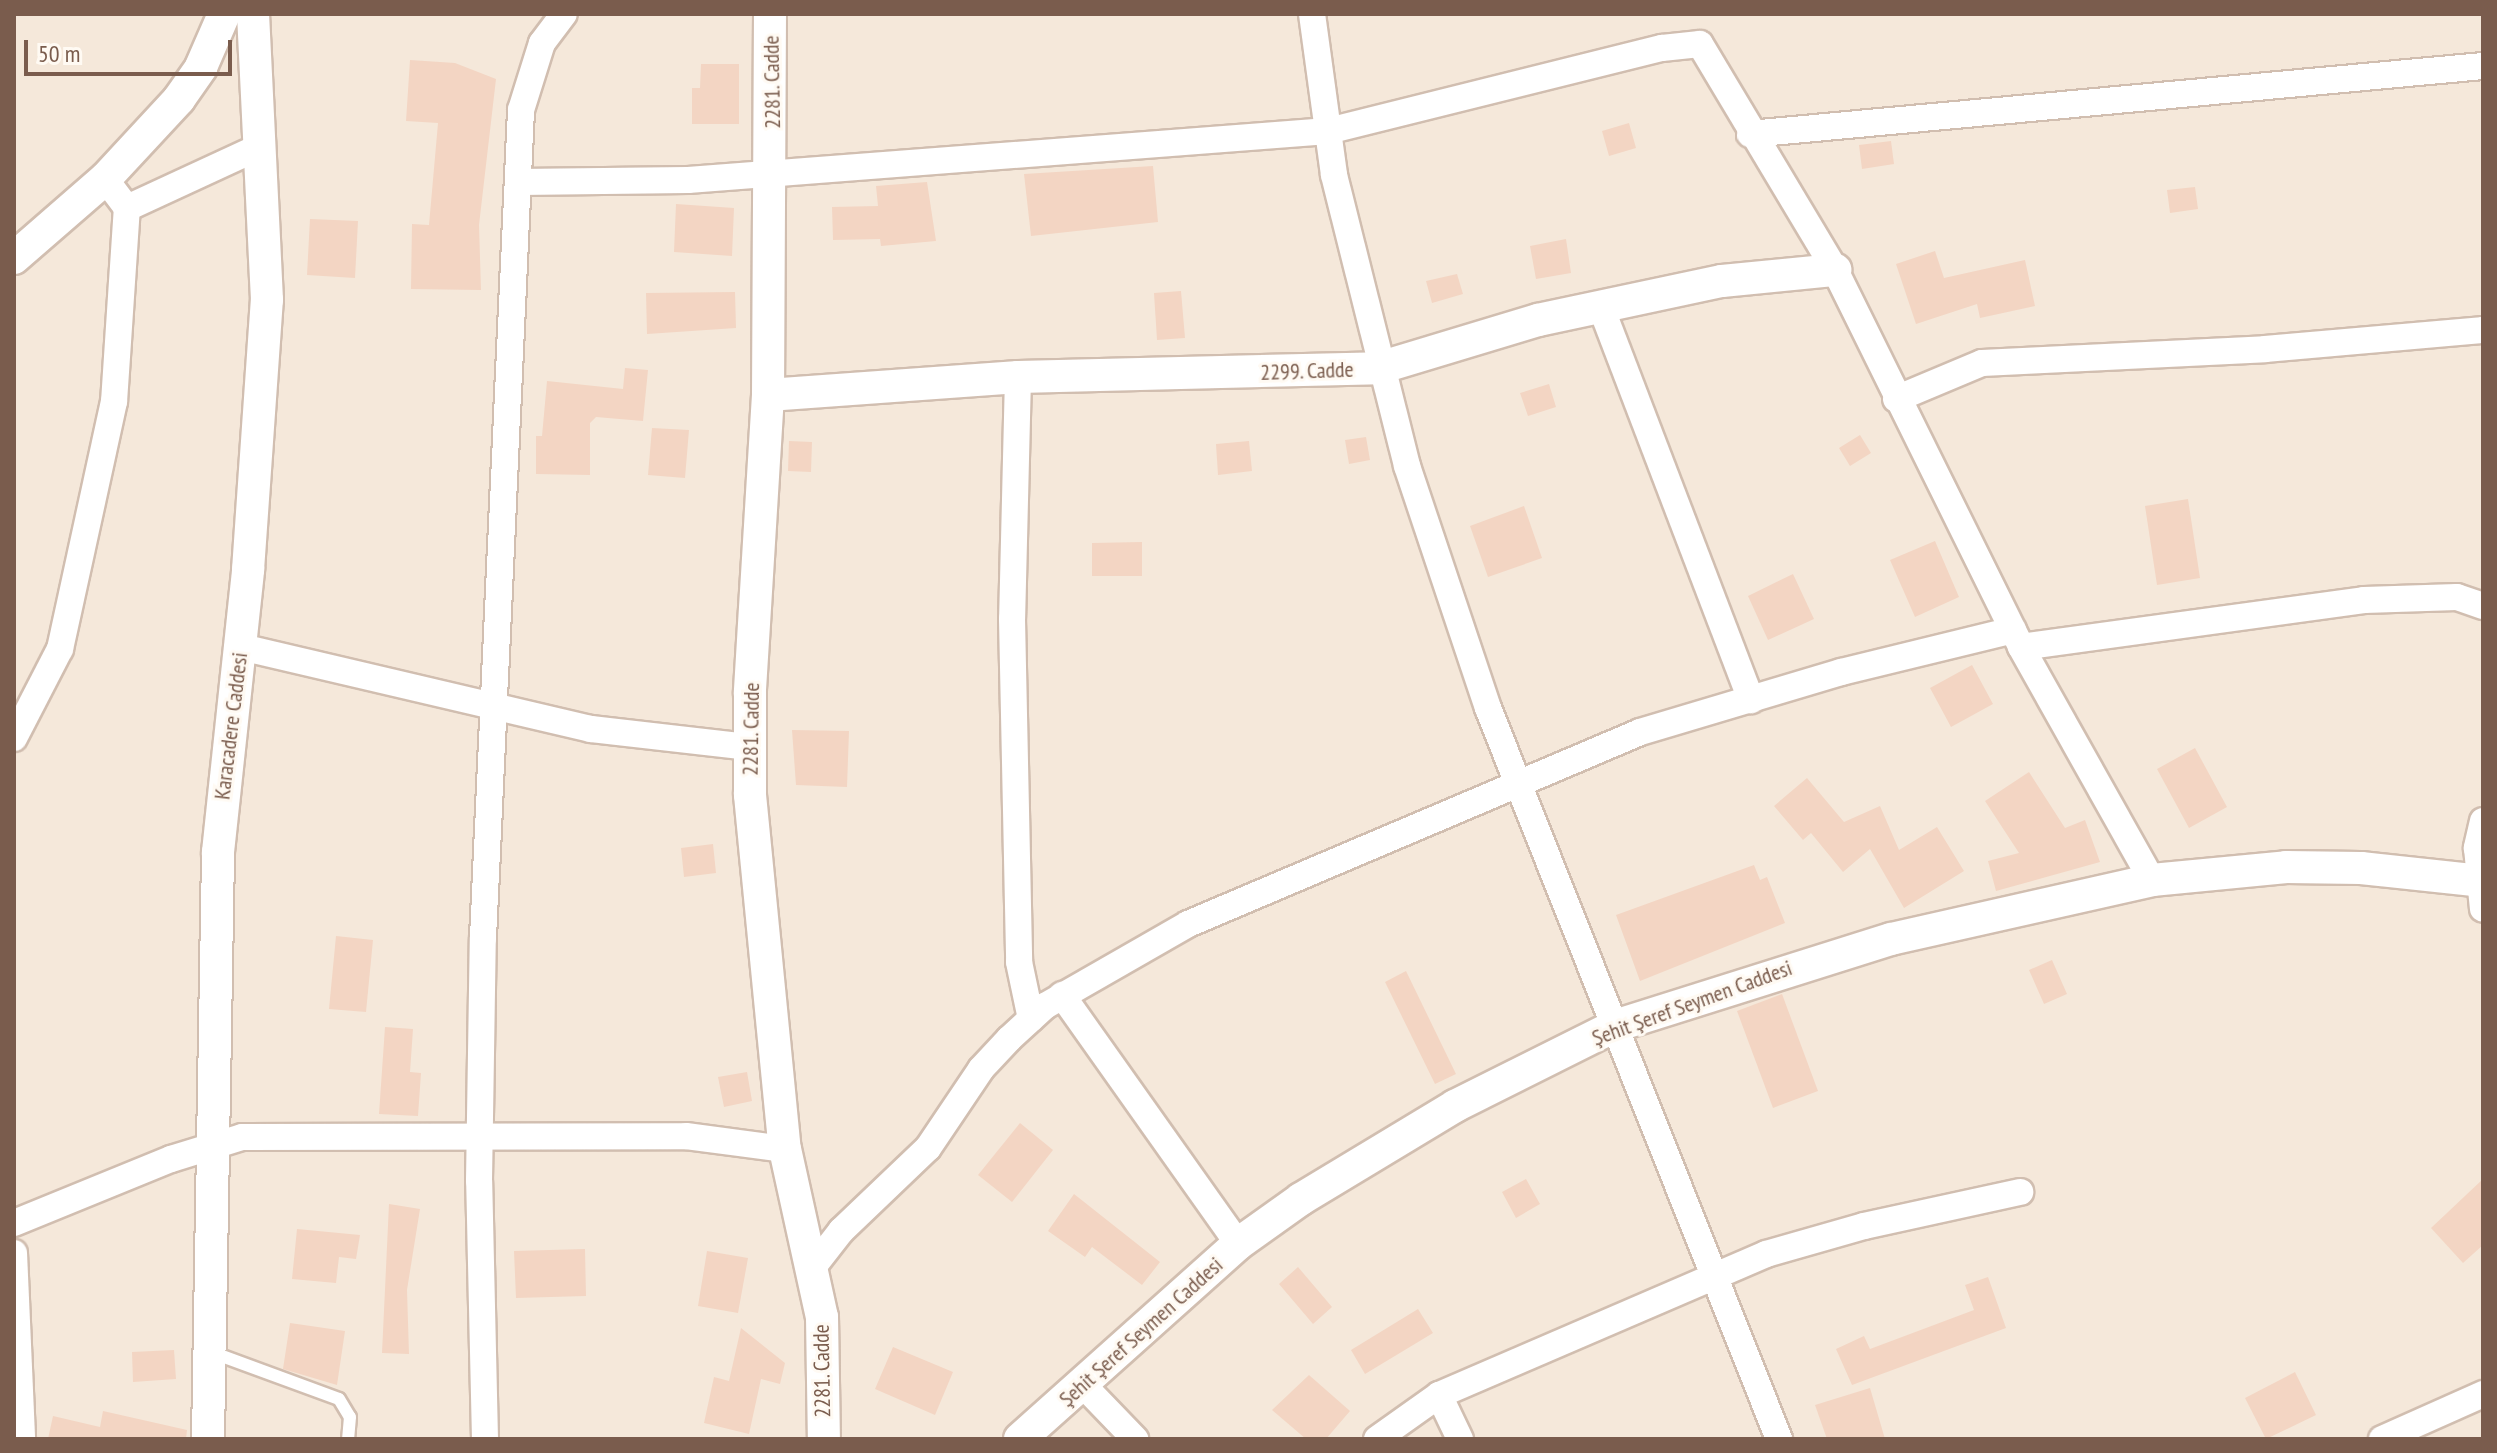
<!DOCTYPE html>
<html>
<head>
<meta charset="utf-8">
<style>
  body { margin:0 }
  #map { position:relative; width:2497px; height:1453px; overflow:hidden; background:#fdf6ec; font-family:"PT Sans Narrow",sans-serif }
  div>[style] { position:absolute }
  .residential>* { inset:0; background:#f5e8da }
  .building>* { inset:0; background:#f3d5c3 }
  .roads { filter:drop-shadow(2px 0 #d1beb0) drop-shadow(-2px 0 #d1beb0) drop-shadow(0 2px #d1beb0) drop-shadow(0 -2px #d1beb0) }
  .service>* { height:12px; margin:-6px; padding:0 6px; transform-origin:6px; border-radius:6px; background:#fff }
  .minor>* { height:26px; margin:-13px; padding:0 13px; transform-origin:13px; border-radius:13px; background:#fff }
  .tertiary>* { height:32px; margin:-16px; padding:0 16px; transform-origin:16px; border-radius:16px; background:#fff }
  span { translate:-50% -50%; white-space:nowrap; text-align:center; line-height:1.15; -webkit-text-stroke:6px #fffaf3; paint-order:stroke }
  .street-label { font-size:22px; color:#7a5c4d }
  .frame { position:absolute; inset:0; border:16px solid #7a5c4d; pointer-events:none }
  .scale { position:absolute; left:24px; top:40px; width:208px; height:36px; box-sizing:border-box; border:4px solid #7a5c4d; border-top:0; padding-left:10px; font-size:24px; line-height:28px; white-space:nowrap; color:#7a5c4d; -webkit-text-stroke:6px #fffaf3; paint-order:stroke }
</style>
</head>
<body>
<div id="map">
  <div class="residential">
    <i style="clip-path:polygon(14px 14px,2483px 14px,2483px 1439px,14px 1439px)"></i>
  </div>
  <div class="building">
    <i style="clip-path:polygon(410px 60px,455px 63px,496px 79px,479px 225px,481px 290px,411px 289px,412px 224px,429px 225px,438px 123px,406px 121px)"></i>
    <i style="clip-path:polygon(701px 64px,739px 64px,739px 124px,692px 124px,692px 88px,700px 88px)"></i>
    <i style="clip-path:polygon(1629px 123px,1636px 148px,1609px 156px,1602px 131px)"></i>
    <i style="clip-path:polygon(1891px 141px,1894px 164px,1862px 169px,1859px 145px)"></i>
    <i style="clip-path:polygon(1153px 166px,1158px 222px,1031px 236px,1024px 174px)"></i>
    <i style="clip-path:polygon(927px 182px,936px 241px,881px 246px,880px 239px,833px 240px,832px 207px,878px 206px,876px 186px)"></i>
    <i style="clip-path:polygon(2195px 187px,2198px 209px,2170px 213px,2167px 190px)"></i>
    <i style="clip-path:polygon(676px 204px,734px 208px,732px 256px,674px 252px)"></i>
    <i style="clip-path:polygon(310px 219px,358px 221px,355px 278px,307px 275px)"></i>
    <i style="clip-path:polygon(1566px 239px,1571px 273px,1536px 279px,1530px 246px)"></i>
    <i style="clip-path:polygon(1935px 251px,1944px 278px,2025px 260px,2035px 306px,1980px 318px,1977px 304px,1916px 324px,1896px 264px)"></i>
    <i style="clip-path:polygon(1457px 274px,1463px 294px,1432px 303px,1426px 281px)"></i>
    <i style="clip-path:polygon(1181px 291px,1185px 338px,1157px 340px,1154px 293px)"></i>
    <i style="clip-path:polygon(735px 292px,736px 328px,647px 334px,646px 293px)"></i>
    <i style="clip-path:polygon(625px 368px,648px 370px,643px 421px,596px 417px,590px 423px,590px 475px,536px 474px,536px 436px,542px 436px,547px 381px,623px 389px)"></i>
    <i style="clip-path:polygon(1549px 384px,1556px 407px,1528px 416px,1520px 393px)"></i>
    <i style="clip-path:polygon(652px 428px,689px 430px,685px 478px,648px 475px)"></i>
    <i style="clip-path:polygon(1860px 435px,1871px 453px,1850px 466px,1839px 448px)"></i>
    <i style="clip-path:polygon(1366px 437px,1370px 460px,1349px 464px,1345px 440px)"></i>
    <i style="clip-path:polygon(789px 441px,812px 442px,811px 472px,788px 471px)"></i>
    <i style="clip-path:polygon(1249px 441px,1252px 471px,1218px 475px,1216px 444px)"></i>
    <i style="clip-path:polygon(2188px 499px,2200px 578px,2157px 585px,2145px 506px)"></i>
    <i style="clip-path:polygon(1524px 506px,1542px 558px,1488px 577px,1470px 526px)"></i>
    <i style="clip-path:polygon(1935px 541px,1959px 597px,1915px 617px,1890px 560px)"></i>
    <i style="clip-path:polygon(1142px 542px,1142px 576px,1092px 576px,1092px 543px)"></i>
    <i style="clip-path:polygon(1793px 574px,1814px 619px,1768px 640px,1748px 596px)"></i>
    <i style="clip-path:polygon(1972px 665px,1993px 704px,1951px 727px,1930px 688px)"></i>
    <i style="clip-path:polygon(792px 730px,849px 731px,847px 787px,796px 785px)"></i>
    <i style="clip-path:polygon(2195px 748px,2227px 807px,2189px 828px,2157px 769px)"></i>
    <i style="clip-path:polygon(2029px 772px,2065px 828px,2085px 820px,2100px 862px,1996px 891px,1988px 861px,2019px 853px,1985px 801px)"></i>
    <i style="clip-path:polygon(1807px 778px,1844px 822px,1880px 806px,1899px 850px,1937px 827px,1964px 871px,1904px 908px,1870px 849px,1843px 872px,1811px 833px,1803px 840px,1774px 806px)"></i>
    <i style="clip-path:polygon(713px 844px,716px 873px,684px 877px,681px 848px)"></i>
    <i style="clip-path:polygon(1754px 865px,1760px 880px,1767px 877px,1785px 923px,1640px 981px,1616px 915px)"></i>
    <i style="clip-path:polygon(336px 936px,373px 940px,366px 1012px,329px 1009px)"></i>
    <i style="clip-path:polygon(2052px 960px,2067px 994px,2044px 1004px,2029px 970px)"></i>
    <i style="clip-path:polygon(1406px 971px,1456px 1074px,1435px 1084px,1385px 982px)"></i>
    <i style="clip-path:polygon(1782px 994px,1818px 1091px,1773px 1108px,1737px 1011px)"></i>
    <i style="clip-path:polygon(385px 1027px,413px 1029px,410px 1072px,421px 1073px,418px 1116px,379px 1114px)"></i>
    <i style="clip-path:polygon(747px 1072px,752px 1101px,724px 1107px,718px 1077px)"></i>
    <i style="clip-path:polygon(1020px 1123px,1053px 1150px,1012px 1202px,978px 1175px)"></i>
    <i style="clip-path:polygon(1526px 1179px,1540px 1204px,1516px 1218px,1502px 1192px)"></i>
    <i style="clip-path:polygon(2483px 1179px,2483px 1245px,2463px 1263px,2431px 1228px)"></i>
    <i style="clip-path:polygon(1074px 1194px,1160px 1262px,1142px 1285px,1092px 1247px,1085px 1257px,1048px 1231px)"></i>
    <i style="clip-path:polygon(389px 1204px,420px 1209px,407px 1290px,409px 1354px,382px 1353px)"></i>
    <i style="clip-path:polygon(297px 1229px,360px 1235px,356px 1259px,339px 1257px,336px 1283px,292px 1279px)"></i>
    <i style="clip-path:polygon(585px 1249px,586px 1296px,516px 1298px,514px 1251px)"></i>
    <i style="clip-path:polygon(707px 1251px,748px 1258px,738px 1313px,698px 1306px)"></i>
    <i style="clip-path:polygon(1298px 1267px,1332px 1307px,1313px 1324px,1279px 1284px)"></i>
    <i style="clip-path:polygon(1988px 1277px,2006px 1328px,1852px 1385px,1836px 1349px,1864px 1336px,1870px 1349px,1974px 1310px,1965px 1285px)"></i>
    <i style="clip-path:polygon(1418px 1309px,1433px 1333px,1365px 1374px,1351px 1350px)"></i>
    <i style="clip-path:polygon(290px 1323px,345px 1331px,337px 1385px,283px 1369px)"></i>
    <i style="clip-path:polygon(741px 1328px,785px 1363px,780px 1384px,761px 1379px,749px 1434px,704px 1423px,714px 1377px,729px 1381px)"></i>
    <i style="clip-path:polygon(893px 1347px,953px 1372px,935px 1415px,875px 1389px)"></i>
    <i style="clip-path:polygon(174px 1350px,176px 1379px,133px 1382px,132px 1352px)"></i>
    <i style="clip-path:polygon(2295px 1372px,2316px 1415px,2266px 1439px,2245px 1398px)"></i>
    <i style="clip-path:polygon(1309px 1375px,1350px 1411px,1326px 1439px,1306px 1439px,1272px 1410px)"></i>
    <i style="clip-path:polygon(1870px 1388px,1885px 1439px,1827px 1439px,1815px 1405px)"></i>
    <i style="clip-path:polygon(103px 1411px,187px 1430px,186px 1439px,48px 1439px,53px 1416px,100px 1427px)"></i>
  </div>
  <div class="roads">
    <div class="service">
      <i style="left:211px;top:1352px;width:136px;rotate:20.2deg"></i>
      <i style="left:339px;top:1399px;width:21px;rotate:59deg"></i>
      <i style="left:350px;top:1417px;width:22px;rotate:95deg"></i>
    </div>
    <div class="minor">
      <i style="left:1312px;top:14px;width:162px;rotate:82.2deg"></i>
      <i style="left:1334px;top:175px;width:300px;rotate:75.9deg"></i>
      <i style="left:1407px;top:466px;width:255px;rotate:71.5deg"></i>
      <i style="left:1488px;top:708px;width:787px;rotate:68.29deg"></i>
      <i style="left:1750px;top:134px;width:736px;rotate:-5.3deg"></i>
      <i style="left:519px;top:182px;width:169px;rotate:-0.7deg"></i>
      <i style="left:688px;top:180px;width:642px;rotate:-4.38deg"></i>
      <i style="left:1328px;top:131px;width:344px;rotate:-14deg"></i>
      <i style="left:1662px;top:48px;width:38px;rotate:-6deg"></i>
      <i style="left:1700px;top:44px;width:263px;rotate:59.1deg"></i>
      <i style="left:1835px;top:270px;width:420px;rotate:63.7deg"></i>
      <i style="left:2021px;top:647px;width:267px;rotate:60.7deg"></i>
      <i style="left:127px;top:208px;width:148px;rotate:-24.8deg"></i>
      <i style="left:1601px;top:307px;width:421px;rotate:69.1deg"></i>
      <i style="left:1018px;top:377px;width:242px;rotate:91.4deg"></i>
      <i style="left:1012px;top:619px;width:343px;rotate:88.8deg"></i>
      <i style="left:1019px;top:962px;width:58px;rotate:78.1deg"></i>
      <i style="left:1896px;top:399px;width:93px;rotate:-22.7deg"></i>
      <i style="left:1982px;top:363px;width:283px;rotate:-2.8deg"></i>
      <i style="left:2265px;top:349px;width:219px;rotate:-5deg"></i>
      <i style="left:241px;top:647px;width:359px;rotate:13.2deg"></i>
      <i style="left:591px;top:729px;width:160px;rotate:6.5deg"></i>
      <i style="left:2021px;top:647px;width:346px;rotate:-7.8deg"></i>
      <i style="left:2364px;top:600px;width:93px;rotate:-1.8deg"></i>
      <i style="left:2457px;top:597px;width:28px;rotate:19deg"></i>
      <i style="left:14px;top:738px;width:100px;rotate:-62.7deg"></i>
      <i style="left:60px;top:649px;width:253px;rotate:-77.7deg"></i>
      <i style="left:114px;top:402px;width:194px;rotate:-86.2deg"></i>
      <i style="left:127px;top:208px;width:36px;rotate:-127deg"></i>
      <i style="left:2483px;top:821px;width:28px;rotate:103deg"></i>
      <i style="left:2477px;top:848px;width:61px;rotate:84.4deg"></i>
      <i style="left:1062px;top:995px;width:305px;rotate:54.7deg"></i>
      <i style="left:14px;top:1223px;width:170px;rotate:-22.2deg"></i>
      <i style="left:171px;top:1159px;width:74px;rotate:-17.2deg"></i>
      <i style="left:242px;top:1137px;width:444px;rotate:-0.1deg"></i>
      <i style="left:686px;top:1136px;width:100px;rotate:7.5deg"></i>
      <i style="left:14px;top:1253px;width:186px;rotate:87.5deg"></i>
      <i style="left:813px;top:1267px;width:46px;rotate:-52.1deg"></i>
      <i style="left:841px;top:1231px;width:120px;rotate:-43.7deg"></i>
      <i style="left:928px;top:1148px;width:95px;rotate:-56.1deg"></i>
      <i style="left:981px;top:1069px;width:41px;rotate:-47deg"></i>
      <i style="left:1009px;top:1039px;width:49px;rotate:-42.5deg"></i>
      <i style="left:1045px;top:1006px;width:165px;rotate:-29.8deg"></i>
      <i style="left:1188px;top:924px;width:491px;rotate:-23deg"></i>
      <i style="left:1640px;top:732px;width:210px;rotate:-16.6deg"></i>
      <i style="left:1841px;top:672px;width:177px;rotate:-13.7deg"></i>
      <i style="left:1084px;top:1386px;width:74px;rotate:46.1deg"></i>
      <i style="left:1439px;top:1395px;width:49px;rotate:64.5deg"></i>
      <i style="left:485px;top:1439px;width:258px;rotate:-91.3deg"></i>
      <i style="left:479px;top:1181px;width:243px;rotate:-89.1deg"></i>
      <i style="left:483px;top:938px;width:829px;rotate:-87.37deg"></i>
      <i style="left:521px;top:110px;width:70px;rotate:-72.6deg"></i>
      <i style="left:542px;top:43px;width:36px;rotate:-53deg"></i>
      <i style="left:1377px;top:1439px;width:76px;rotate:-35.4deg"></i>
      <i style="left:1439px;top:1395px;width:356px;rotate:-23.3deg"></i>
      <i style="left:1766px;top:1254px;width:102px;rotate:-15.9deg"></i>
      <i style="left:1864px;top:1226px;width:160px;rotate:-12.3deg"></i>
      <i style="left:2382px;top:1439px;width:111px;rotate:-24deg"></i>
    </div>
    <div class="tertiary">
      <i style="left:770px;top:14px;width:381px;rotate:90.3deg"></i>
      <i style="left:768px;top:395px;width:299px;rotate:93.5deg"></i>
      <i style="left:750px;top:693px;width:102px;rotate:90deg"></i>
      <i style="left:750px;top:795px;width:356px;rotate:84.4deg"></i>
      <i style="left:785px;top:1149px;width:172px;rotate:77.6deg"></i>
      <i style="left:822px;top:1317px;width:122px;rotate:89.1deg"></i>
      <i style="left:14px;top:258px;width:121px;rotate:-41deg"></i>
      <i style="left:105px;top:179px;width:109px;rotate:-47.2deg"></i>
      <i style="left:179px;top:99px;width:39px;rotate:-55deg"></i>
      <i style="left:201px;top:67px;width:58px;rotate:-66.5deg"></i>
      <i style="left:768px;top:395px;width:251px;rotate:-4.1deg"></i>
      <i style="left:1018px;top:377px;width:361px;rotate:-1.4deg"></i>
      <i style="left:1379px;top:368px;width:166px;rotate:-16.8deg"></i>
      <i style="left:1538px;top:320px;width:188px;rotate:-12deg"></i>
      <i style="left:1722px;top:281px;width:114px;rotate:-5.6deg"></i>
      <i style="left:208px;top:1439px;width:587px;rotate:-89.02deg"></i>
      <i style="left:218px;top:852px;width:284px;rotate:-83.9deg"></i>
      <i style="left:248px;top:570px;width:271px;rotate:-86deg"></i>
      <i style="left:267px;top:300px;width:286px;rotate:-92.8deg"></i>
      <i style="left:1020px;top:1439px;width:292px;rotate:-41.8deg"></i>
      <i style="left:1238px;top:1244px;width:77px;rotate:-35.5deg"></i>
      <i style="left:1301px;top:1199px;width:180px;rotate:-31.1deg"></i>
      <i style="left:1455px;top:1106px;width:179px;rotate:-26.6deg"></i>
      <i style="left:1615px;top:1026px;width:289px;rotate:-17.5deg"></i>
      <i style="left:1891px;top:939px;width:268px;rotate:-12.7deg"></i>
      <i style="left:2152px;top:880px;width:135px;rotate:-5.5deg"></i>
      <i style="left:2286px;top:867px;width:75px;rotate:0.8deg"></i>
      <i style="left:2361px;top:868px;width:123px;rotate:6.1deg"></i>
    </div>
  </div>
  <div class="street-label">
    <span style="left:772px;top:82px;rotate:-91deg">2281. Cadde</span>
    <span style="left:1307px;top:371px;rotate:-2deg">2299. Cadde</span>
    <span style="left:231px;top:726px;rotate:-83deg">Karacadere Caddesi</span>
    <span style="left:751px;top:729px;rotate:-89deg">2281. Cadde</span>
    <span style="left:1692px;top:1003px;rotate:-20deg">Şehit Şeref Seymen Caddesi</span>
    <span style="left:1141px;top:1332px;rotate:-42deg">Şehit Şeref Seymen Caddesi</span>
    <span style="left:822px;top:1371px;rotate:-91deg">2281. Cadde</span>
  </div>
  <div class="frame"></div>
  <div class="scale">50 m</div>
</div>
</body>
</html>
